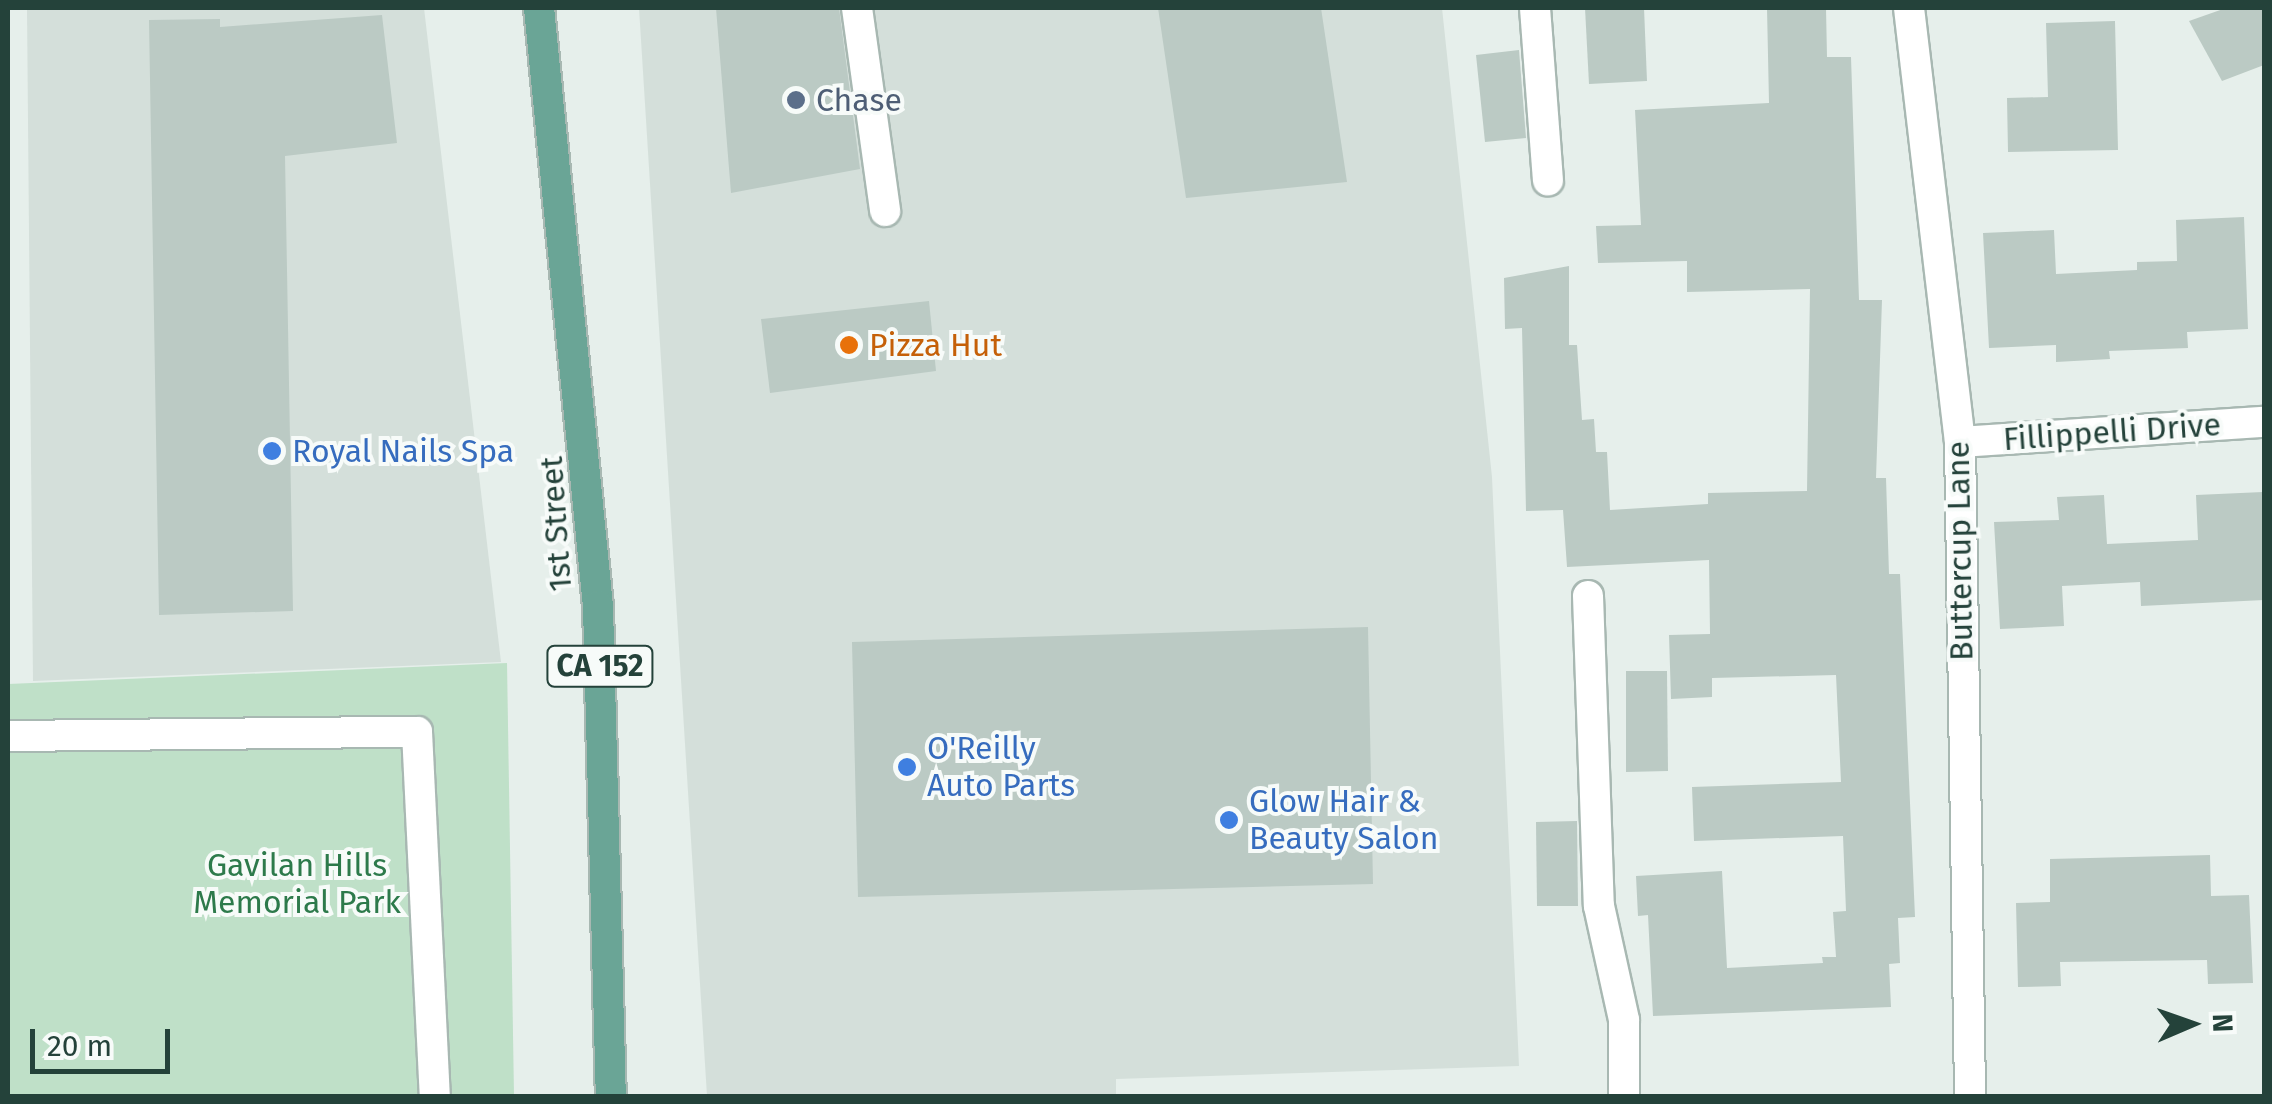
<!DOCTYPE html>
<html>
<head>
<meta charset="utf-8">
<style>
  body { margin:0 }
  #map { position:relative; width:2272px; height:1104px; overflow:hidden; background:#e6efeb; font-family:"Fira Sans",sans-serif }
  div>[style] { position:absolute }
  .built>* { inset:0; background:#d4dfda }
  .green>* { inset:0; background:#bfe0c8 }
  .building>* { inset:0; background:#bbcac4 }
  .roads { filter:drop-shadow(2px 0 #a8b8b2) drop-shadow(-2px 0 #a8b8b2) drop-shadow(0 2px #a8b8b2) drop-shadow(0 -2px #a8b8b2) }
  .minor>* { height:30px; margin:-15px; padding:0 15px; transform-origin:15px; border-radius:15px; background:#fff }
  .major>* { height:30px; margin:-15px; padding:0 15px; transform-origin:15px; border-radius:15px; background:#6aa596 }
  .dots>* { width:28px; height:28px; translate:-50% -50%; box-sizing:border-box; border:5px solid #f7fbf9; border-radius:50% }
  span { translate:-50% -50%; white-space:nowrap; text-align:center; line-height:1.15; -webkit-text-stroke:8px #f7fbf9; paint-order:stroke }
  .shield-label span { padding:2px 8px; background:#f7fbf9; border:2px solid; border-radius:8px; -webkit-text-stroke-width:0 }
  .shield-label { font-size:30px; color:#24423a; font-weight:700 }
  .service-label { font-size:32px; color:#4e5e75 }
  .left { translate:0 -50%; text-align:left }
  .food-label { font-size:32px; color:#c56008 }
  .street-label { font-size:32px; color:#24423a }
  .shop-label { font-size:32px; color:#366cbe }
  .park-label { font-size:32px; color:#2d7a4b }
  .frame { position:absolute; inset:0; border:10px solid #24423a; pointer-events:none }
  .north { position:absolute; left:2142px; top:974px; width:100px; height:100px; -webkit-text-stroke:8px #f7fbf9; paint-order:stroke; rotate:88deg; font-size:28px; font-weight:700; line-height:40px; text-align:center; color:#24423a }
  .north::after { content:''; display:block; margin:auto; width:35px; height:45px; background:#24423a; clip-path:polygon(50% 0,100% 100%,50% 72%,0 100%) }
  .scale { position:absolute; left:30px; top:1029px; width:140px; height:45px; box-sizing:border-box; border:5px solid #24423a; border-top:0; padding-left:12px; font-size:30px; line-height:35px; white-space:nowrap; color:#24423a; -webkit-text-stroke:8px #f7fbf9; paint-order:stroke }
</style>
</head>
<body>
<div id="map">
  <div class="built">
    <i style="clip-path:polygon(27px 8px,424px 8px,501px 662px,33px 681px)"></i>
    <i style="clip-path:polygon(639px 8px,1442px 8px,1492px 477px,1519px 1066px,1116px 1079px,1116px 1096px,707px 1096px)"></i>
  </div>
  <div class="green">
    <i style="clip-path:polygon(507px 663px,514px 1096px,8px 1096px,8px 684px)"></i>
  </div>
  <div class="building">
    <i style="clip-path:polygon(716px 8px,839px 8px,860px 169px,731px 193px)"></i>
    <i style="clip-path:polygon(1158px 8px,1321px 8px,1347px 182px,1186px 198px)"></i>
    <i style="clip-path:polygon(1585px 8px,1644px 8px,1647px 81px,1589px 84px)"></i>
    <i style="clip-path:polygon(1767px 8px,1826px 8px,1827px 57px,1851px 57px,1859px 300px,1882px 300px,1876px 478px,1886px 478px,1889px 574px,1900px 574px,1915px 917px,1898px 918px,1900px 963px,1889px 964px,1891px 1007px,1653px 1016px,1648px 915px,1638px 916px,1636px 876px,1722px 871px,1727px 968px,1823px 963px,1822px 957px,1836px 957px,1833px 912px,1846px 911px,1843px 836px,1694px 841px,1692px 787px,1841px 782px,1836px 675px,1712px 678px,1712px 697px,1671px 699px,1669px 635px,1710px 634px,1709px 560px,1567px 567px,1563px 510px,1526px 511px,1522px 328px,1505px 329px,1504px 278px,1569px 266px,1569px 345px,1577px 345px,1582px 420px,1594px 419px,1596px 452px,1607px 452px,1610px 510px,1708px 504px,1708px 493px,1807px 491px,1810px 289px,1687px 292px,1687px 261px,1598px 263px,1596px 226px,1641px 225px,1635px 110px,1769px 103px)"></i>
    <i style="clip-path:polygon(2226px 8px,2264px 8px,2264px 65px,2222px 81px,2189px 21px)"></i>
    <i style="clip-path:polygon(382px 15px,397px 143px,285px 156px,293px 611px,159px 615px,149px 20px,220px 19px,220px 27px)"></i>
    <i style="clip-path:polygon(2115px 21px,2118px 150px,2008px 152px,2007px 98px,2048px 97px,2046px 23px)"></i>
    <i style="clip-path:polygon(1519px 50px,1526px 138px,1485px 142px,1476px 55px)"></i>
    <i style="clip-path:polygon(2244px 217px,2248px 329px,2187px 332px,2188px 348px,2109px 351px,2110px 359px,2056px 362px,2056px 345px,1989px 348px,1983px 233px,2054px 230px,2056px 274px,2137px 270px,2137px 262px,2177px 261px,2176px 220px)"></i>
    <i style="clip-path:polygon(929px 301px,936px 371px,770px 393px,761px 319px)"></i>
    <i style="clip-path:polygon(2263px 492px,2264px 600px,2141px 606px,2140px 582px,2062px 586px,2064px 626px,2000px 629px,1994px 522px,2059px 520px,2057px 497px,2104px 495px,2107px 544px,2198px 540px,2196px 495px)"></i>
    <i style="clip-path:polygon(1368px 627px,1373px 884px,858px 897px,852px 642px)"></i>
    <i style="clip-path:polygon(1626px 671px,1667px 671px,1668px 771px,1626px 772px)"></i>
    <i style="clip-path:polygon(1577px 821px,1578px 906px,1537px 906px,1536px 822px)"></i>
    <i style="clip-path:polygon(2210px 855px,2211px 896px,2249px 895px,2253px 983px,2208px 984px,2207px 960px,2060px 962px,2061px 986px,2018px 987px,2016px 903px,2050px 902px,2050px 859px)"></i>
  </div>
  <div class="roads">
    <div class="minor">
      <i style="left:857px;top:8px;width:205px;rotate:82.1deg"></i>
      <i style="left:1535px;top:8px;width:173px;rotate:85.7deg"></i>
      <i style="left:1909px;top:8px;width:437px;rotate:83.3deg"></i>
      <i style="left:1960px;top:442px;width:654px;rotate:89.12deg"></i>
      <i style="left:1960px;top:442px;width:305px;rotate:-3.8deg"></i>
      <i style="left:1588px;top:596px;width:310px;rotate:88deg"></i>
      <i style="left:1599px;top:906px;width:117px;rotate:77.6deg"></i>
      <i style="left:1624px;top:1020px;width:76px;rotate:90deg"></i>
      <i style="left:8px;top:736px;width:409px;rotate:-0.6deg"></i>
      <i style="left:417px;top:732px;width:364px;rotate:87.2deg"></i>
    </div>
    <div class="major">
      <i style="left:539px;top:8px;width:601px;rotate:84.37deg"></i>
      <i style="left:598px;top:606px;width:490px;rotate:88.5deg"></i>
    </div>
  </div>
  <div class="dots">
    <i style="left:796px;top:100px;background:#5c6f8a"></i>
    <i style="left:849px;top:345px;background:#e8710a"></i>
    <i style="left:272px;top:451px;background:#3f7fe0"></i>
    <i style="left:907px;top:767px;background:#3f7fe0"></i>
    <i style="left:1229px;top:820px;background:#3f7fe0"></i>
  </div>
  <div class="shield-label">
    <span style="left:600px;top:666px">CA 152</span>
  </div>
  <div class="service-label">
    <span class="left" style="left:816px;top:100px">Chase</span>
  </div>
  <div class="food-label">
    <span class="left" style="left:869px;top:345px">Pizza Hut</span>
  </div>
  <div class="street-label">
    <span style="left:2112px;top:432px;rotate:-4deg">Fillippelli Drive</span>
    <span style="left:556px;top:524px;rotate:-94deg">1st Street</span>
    <span style="left:1960px;top:551px;rotate:-91deg">Buttercup Lane</span>
  </div>
  <div class="shop-label">
    <span class="left" style="left:292px;top:451px">Royal Nails Spa</span>
    <span class="left" style="left:927px;top:767px">O'Reilly<br>Auto Parts</span>
    <span class="left" style="left:1249px;top:820px">Glow Hair &amp;<br>Beauty Salon</span>
  </div>
  <div class="park-label">
    <span style="left:297px;top:884px">Gavilan Hills<br>Memorial Park</span>
  </div>
  <div class="frame"></div>
  <div class="north">N</div>
  <div class="scale">20 m</div>
</div>
</body>
</html>
